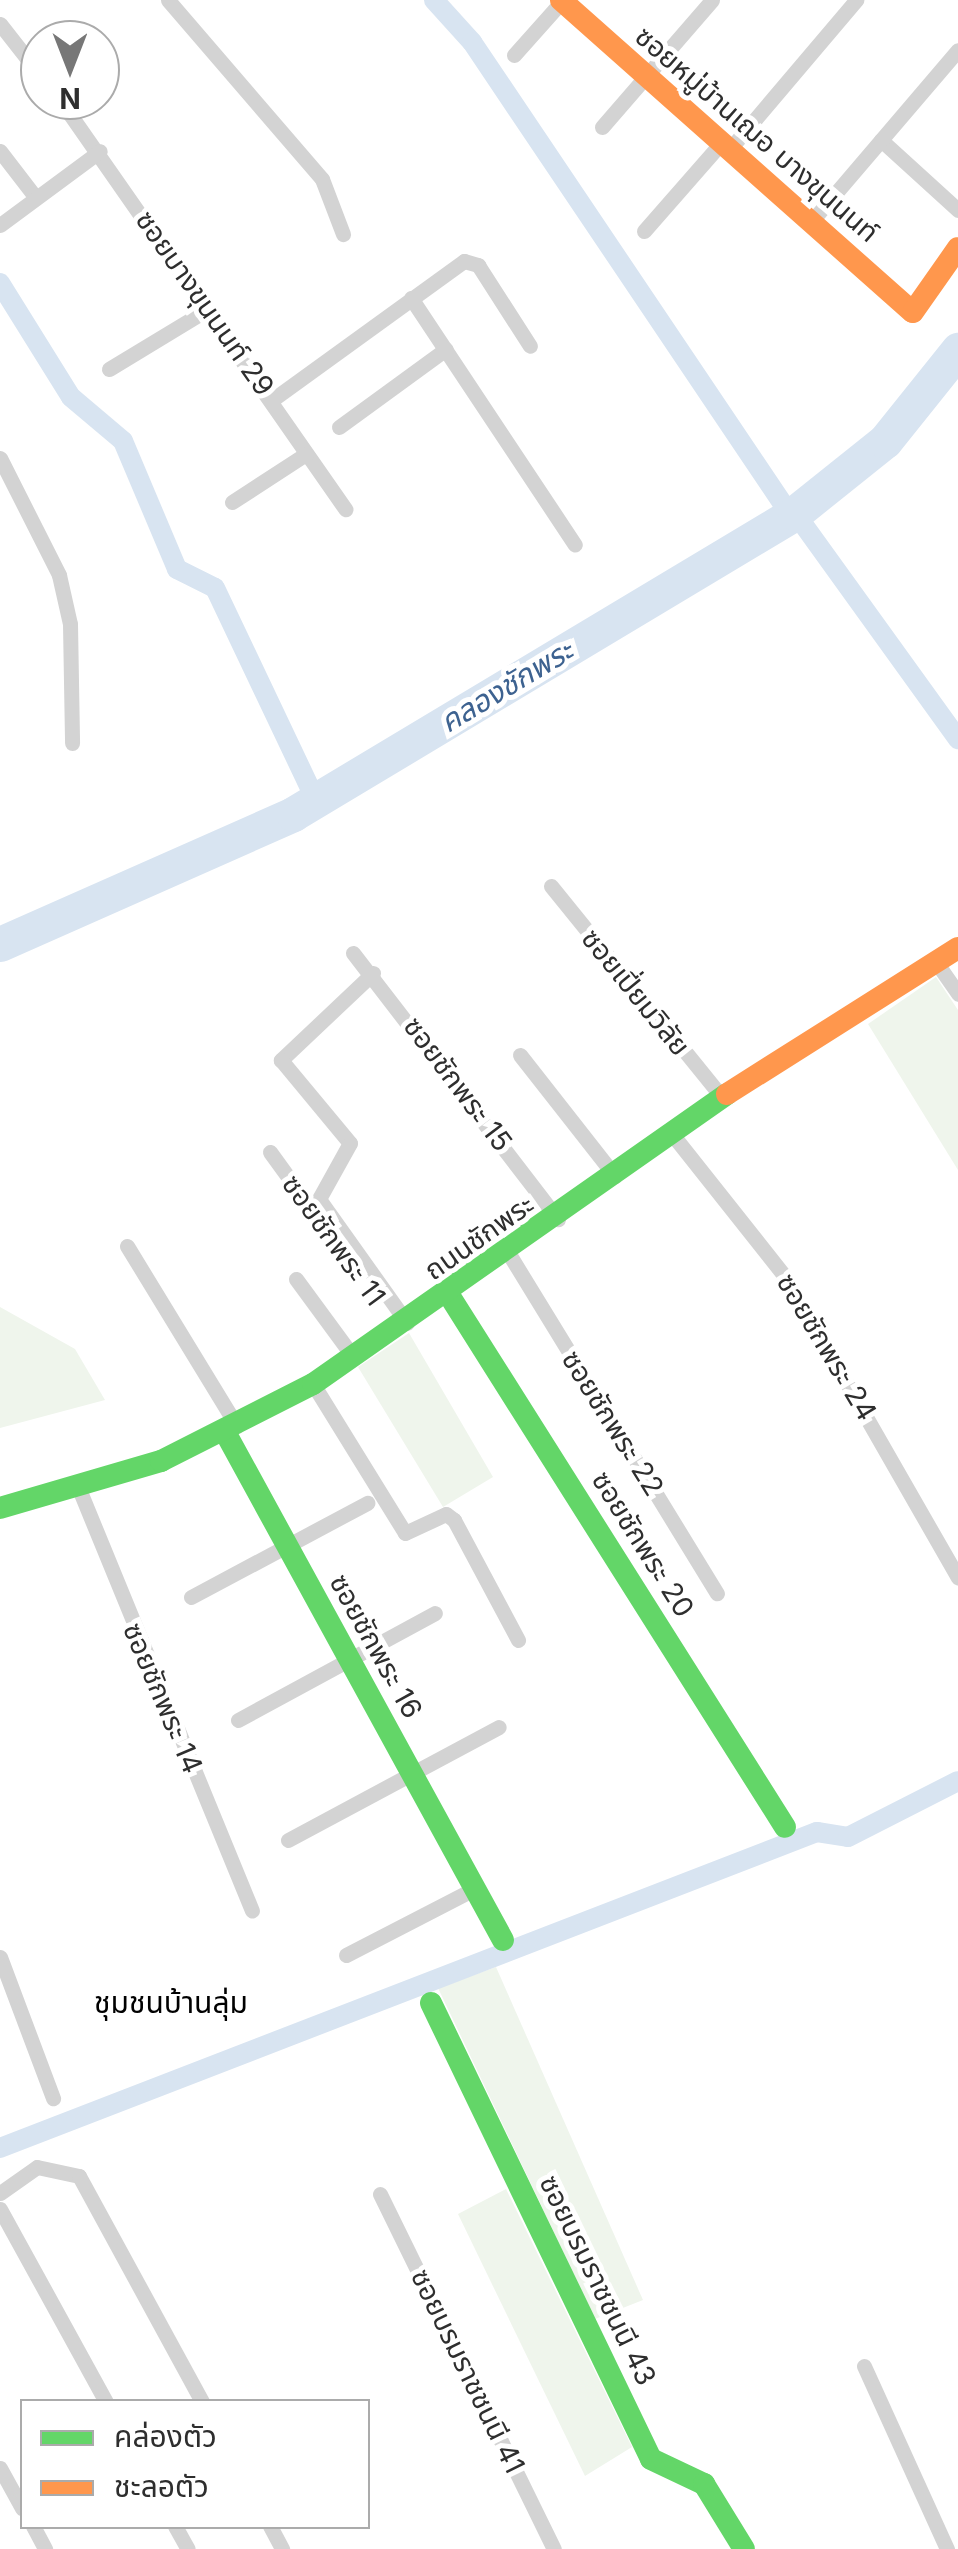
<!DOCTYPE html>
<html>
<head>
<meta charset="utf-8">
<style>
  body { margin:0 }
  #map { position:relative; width:958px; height:2549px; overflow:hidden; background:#fff; font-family:Inter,"Noto Sans Thai",sans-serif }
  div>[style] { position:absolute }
  .green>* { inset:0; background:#eff5ec }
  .canal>* { height:20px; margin:-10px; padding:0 10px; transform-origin:10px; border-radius:10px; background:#d8e4f1 }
  .river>* { height:35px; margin:-17.5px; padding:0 17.5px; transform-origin:17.5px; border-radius:17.5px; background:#d8e4f1 }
  .street>* { height:15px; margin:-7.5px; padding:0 7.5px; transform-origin:7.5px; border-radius:7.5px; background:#d3d3d3 }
  .fast>* { height:22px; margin:-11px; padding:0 11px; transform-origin:11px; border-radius:11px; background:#63d668 }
  .slow>* { height:22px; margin:-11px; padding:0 11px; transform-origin:11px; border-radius:11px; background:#ff974d }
  span { translate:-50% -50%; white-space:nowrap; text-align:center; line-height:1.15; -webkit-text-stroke:10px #fff; paint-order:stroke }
  .street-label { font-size:28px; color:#2e2e2e }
  .water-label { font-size:30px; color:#3d6290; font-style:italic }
  .neighbourhood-label { font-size:30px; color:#000 }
  .legend { position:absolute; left:20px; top:2399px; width:350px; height:130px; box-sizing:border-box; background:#fff; border:2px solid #ababab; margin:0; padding:12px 18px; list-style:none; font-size:30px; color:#2e2e2e }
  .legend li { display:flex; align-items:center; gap:20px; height:50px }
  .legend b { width:50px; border:2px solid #ababab }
  .north { position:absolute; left:20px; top:20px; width:100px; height:100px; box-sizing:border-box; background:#fff; border:2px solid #ababab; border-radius:50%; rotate:180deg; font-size:28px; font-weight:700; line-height:40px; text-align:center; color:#2e2e2e }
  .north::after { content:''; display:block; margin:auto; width:35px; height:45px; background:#777; clip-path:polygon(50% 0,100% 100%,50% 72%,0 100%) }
</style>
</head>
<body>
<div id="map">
  <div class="green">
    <i style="clip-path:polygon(936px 977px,958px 1010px,958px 1170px,868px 1024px)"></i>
    <i style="clip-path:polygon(0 1307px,75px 1349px,105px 1400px,0 1428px)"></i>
    <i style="clip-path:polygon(409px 1333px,493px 1477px,443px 1507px,358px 1367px)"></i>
    <i style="clip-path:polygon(496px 1967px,643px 2300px,595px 2319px,438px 1988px)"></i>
    <i style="clip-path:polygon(506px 2189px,632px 2447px,585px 2476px,458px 2214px)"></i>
  </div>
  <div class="canal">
    <i style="left:434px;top:0;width:57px;rotate:47.9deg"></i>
    <i style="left:472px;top:42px;width:571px;rotate:56.06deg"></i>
    <i style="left:0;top:283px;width:134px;rotate:58.1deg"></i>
    <i style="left:71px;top:397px;width:68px;rotate:40.2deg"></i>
    <i style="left:123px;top:441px;width:139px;rotate:67.1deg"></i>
    <i style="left:177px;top:569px;width:42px;rotate:26.6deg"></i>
    <i style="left:215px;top:588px;width:236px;rotate:64.6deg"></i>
    <i style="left:795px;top:513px;width:279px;rotate:54.2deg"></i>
    <i style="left:0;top:2148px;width:876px;rotate:-21.15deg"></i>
    <i style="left:817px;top:1832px;width:31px;rotate:9deg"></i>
    <i style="left:848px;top:1837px;width:123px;rotate:-27deg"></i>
  </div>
  <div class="river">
    <i style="left:0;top:944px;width:321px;rotate:-23.9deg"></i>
    <i style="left:293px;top:814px;width:585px;rotate:-30.95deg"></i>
    <i style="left:795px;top:513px;width:115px;rotate:-38.7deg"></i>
    <i style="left:885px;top:441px;width:117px;rotate:-51.3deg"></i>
  </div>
  <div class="street">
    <i style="left:168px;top:0;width:236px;rotate:49.3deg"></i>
    <i style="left:322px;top:179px;width:59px;rotate:69.1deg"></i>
    <i style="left:0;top:24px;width:65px;rotate:51.9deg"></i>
    <i style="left:514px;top:55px;width:74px;rotate:-48.3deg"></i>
    <i style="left:60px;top:100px;width:499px;rotate:55.1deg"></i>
    <i style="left:602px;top:127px;width:168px;rotate:-49.1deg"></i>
    <i style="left:881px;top:140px;width:104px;rotate:42.3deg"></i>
    <i style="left:729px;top:150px;width:197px;rotate:-49.7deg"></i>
    <i style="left:0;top:151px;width:59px;rotate:52.5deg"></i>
    <i style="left:811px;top:222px;width:226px;rotate:-49.5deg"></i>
    <i style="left:0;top:225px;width:124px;rotate:-36.5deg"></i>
    <i style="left:644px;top:231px;width:117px;rotate:-48.8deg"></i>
    <i style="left:411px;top:298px;width:296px;rotate:56.4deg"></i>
    <i style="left:109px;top:369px;width:116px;rotate:-31.2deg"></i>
    <i style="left:272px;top:400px;width:237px;rotate:-35.9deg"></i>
    <i style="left:464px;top:261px;width:15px;rotate:16deg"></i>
    <i style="left:478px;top:265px;width:96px;rotate:57.3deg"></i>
    <i style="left:339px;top:427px;width:132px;rotate:-36.1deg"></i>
    <i style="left:0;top:458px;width:131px;rotate:63.2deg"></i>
    <i style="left:59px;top:575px;width:50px;rotate:77.3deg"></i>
    <i style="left:70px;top:624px;width:119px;rotate:89deg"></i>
    <i style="left:232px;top:502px;width:88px;rotate:-33deg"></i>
    <i style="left:551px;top:886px;width:272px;rotate:51deg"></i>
    <i style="left:353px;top:953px;width:336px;rotate:52.4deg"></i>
    <i style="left:936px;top:962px;width:39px;rotate:55deg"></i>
    <i style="left:373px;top:973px;width:127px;rotate:136.6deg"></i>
    <i style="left:281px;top:1060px;width:108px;rotate:50.3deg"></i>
    <i style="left:350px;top:1143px;width:64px;rotate:119deg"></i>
    <i style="left:319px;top:1199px;width:152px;rotate:54.6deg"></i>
    <i style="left:520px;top:1055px;width:154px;rotate:51.9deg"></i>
    <i style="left:672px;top:1134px;width:185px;rotate:51.6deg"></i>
    <i style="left:787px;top:1279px;width:344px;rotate:60.2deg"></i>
    <i style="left:270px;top:1152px;width:90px;rotate:54deg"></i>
    <i style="left:127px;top:1246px;width:211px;rotate:58.6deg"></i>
    <i style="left:509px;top:1254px;width:398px;rotate:58.5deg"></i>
    <i style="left:296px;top:1279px;width:98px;rotate:53.7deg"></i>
    <i style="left:313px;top:1384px;width:175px;rotate:58.3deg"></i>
    <i style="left:405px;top:1533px;width:45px;rotate:-24.9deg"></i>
    <i style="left:446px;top:1514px;width:10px;rotate:37deg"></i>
    <i style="left:454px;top:1520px;width:136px;rotate:61.9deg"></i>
    <i style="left:77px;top:1484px;width:461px;rotate:67.7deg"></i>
    <i style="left:191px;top:1597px;width:200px;rotate:-28.1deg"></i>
    <i style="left:238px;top:1720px;width:224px;rotate:-28.5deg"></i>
    <i style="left:288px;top:1840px;width:239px;rotate:-28.2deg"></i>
    <i style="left:346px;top:1955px;width:146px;rotate:-27.3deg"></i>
    <i style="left:0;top:1957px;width:151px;rotate:69.4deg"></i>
    <i style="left:0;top:2193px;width:45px;rotate:-35.1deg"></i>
    <i style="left:37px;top:2167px;width:43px;rotate:12.1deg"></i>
    <i style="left:79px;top:2176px;width:257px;rotate:61.4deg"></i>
    <i style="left:380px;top:2194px;width:395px;rotate:63.9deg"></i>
    <i style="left:0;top:2209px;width:220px;rotate:61.2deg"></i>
    <i style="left:864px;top:2366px;width:201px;rotate:65.6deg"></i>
    <i style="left:0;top:2468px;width:46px;rotate:61.2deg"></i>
    <i style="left:33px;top:2526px;width:26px;rotate:62deg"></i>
    <i style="left:175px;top:2526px;width:26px;rotate:61deg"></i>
    <i style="left:270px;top:2526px;width:26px;rotate:62deg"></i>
  </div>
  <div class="fast">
    <i style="left:449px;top:1295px;width:629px;rotate:57.72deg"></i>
    <i style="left:225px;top:1432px;width:579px;rotate:61.31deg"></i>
    <i style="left:0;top:1508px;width:168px;rotate:-16.3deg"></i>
    <i style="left:161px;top:1461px;width:170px;rotate:-26.9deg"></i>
    <i style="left:313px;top:1384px;width:505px;rotate:-35.01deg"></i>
    <i style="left:431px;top:2003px;width:506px;rotate:64.24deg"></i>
    <i style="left:651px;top:2459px;width:59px;rotate:25.3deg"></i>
    <i style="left:704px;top:2484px;width:76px;rotate:58.4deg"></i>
  </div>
  <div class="slow">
    <i style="left:561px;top:0;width:470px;rotate:41.6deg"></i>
    <i style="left:913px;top:312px;width:78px;rotate:-54.9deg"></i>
    <i style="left:727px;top:1094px;width:273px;rotate:-32.3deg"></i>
  </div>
  <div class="street-label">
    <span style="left:757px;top:134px;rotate:41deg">ซอยหมู่บ้านเฌอ บางขุนนนท์</span>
    <span style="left:205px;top:303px;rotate:55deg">ซอยบางขุนนนท์ 29</span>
    <span style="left:636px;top:992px;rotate:51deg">ซอยเปี่ยมวิลัย</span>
    <span style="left:458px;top:1084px;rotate:53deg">ซอยชักพระ 15</span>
    <span style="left:479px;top:1237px;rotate:-35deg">ถนนชักพระ</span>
    <span style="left:334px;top:1240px;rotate:54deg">ซอยชักพระ 11</span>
    <span style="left:827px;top:1347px;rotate:59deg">ซอยชักพระ 24</span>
    <span style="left:613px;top:1423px;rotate:58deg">ซอยชักพระ 22</span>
    <span style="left:643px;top:1544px;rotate:58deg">ซอยชักพระ 20</span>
    <span style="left:376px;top:1646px;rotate:61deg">ซอยชักพระ 16</span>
    <span style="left:163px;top:1698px;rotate:67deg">ซอยชักพระ 14</span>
    <span style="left:598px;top:2280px;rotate:64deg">ซอยบรมราชชนนี 43</span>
    <span style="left:468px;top:2371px;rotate:64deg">ซอยบรมราชชนนี 41</span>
  </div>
  <div class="water-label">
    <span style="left:506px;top:686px;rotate:-31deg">คลองชักพระ</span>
  </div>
  <div class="neighbourhood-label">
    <span style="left:171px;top:2002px">ชุมชนบ้านลุ่ม</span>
  </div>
  <ul class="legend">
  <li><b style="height:12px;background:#63d668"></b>คล่องตัว</li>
  <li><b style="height:12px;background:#ff974d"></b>ชะลอตัว</li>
  </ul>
  <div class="north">N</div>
</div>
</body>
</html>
